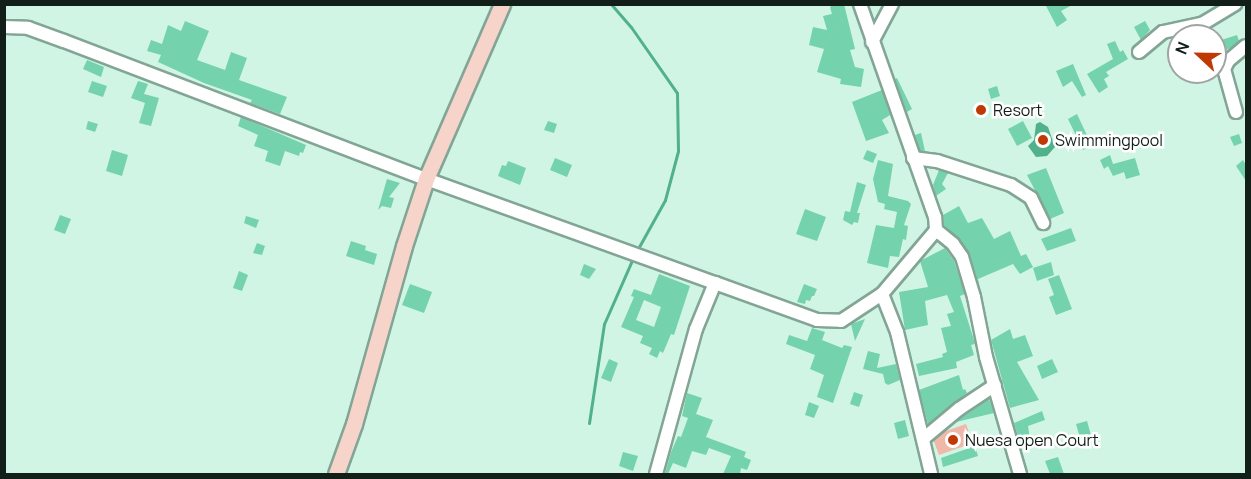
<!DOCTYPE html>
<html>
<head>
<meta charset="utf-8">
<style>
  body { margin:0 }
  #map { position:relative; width:1251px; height:479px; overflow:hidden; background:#d0f5e4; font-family:Manrope,sans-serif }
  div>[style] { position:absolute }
  .green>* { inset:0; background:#efb8a8 }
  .water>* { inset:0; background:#51b18b }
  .stream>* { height:3px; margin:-1.5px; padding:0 1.5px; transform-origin:1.5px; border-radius:1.5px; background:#51b18b }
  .building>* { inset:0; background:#74d3ac }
  .roads { filter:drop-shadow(2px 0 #82a595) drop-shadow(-2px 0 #82a595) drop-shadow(0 2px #82a595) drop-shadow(0 -2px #82a595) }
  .minor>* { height:12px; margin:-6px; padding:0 6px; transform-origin:6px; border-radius:6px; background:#fff }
  .major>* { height:15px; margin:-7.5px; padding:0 7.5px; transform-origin:7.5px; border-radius:7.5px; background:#f6d4ca }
  .dots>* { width:16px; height:16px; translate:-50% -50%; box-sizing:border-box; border:3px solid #fff; border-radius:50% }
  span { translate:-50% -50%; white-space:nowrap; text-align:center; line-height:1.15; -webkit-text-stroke:5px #fff; paint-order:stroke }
  .poi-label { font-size:16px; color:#121f19 }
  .left { translate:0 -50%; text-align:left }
  .frame { position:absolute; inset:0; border:6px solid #121f19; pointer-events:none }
  .north { position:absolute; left:1167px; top:24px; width:60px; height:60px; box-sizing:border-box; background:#fff; border:2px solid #a0a5a3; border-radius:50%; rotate:292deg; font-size:16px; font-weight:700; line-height:24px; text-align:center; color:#121f19 }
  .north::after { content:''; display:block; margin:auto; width:21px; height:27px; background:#c03804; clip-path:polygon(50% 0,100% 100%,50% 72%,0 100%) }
</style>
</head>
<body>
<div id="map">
  <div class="green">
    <i style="clip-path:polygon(966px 424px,973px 443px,939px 455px,932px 436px)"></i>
  </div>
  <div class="water">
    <i style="clip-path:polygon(1040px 122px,1048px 127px,1055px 147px,1047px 156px,1036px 157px,1028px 146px,1034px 140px,1036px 124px)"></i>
  </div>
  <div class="stream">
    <i style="left:611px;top:4px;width:30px;rotate:49deg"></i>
    <i style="left:631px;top:27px;width:80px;rotate:55.1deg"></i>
    <i style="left:677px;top:93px;width:58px;rotate:89deg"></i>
    <i style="left:678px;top:151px;width:51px;rotate:104.9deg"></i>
    <i style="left:665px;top:200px;width:60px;rotate:119.1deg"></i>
    <i style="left:589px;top:423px;width:100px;rotate:-81.4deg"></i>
    <i style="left:604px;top:324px;width:72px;rotate:-66.3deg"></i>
  </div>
  <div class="building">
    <i style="clip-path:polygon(833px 4px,844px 4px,855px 49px,850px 50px,855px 67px,864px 69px,861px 87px,840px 84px,841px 79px,817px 72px,824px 49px,809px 45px,813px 27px,827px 30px,823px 16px,832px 14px,830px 7px)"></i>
    <i style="clip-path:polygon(1045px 4px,1074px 4px,1061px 11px,1067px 20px,1057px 27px)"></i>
    <i style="clip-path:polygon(185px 21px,209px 31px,197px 60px,225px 70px,231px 52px,247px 58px,239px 80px,287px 97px,280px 114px,250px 103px,252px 100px,204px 83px,158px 62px,161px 55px,147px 51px,151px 40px,162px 44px,168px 25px,181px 31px)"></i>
    <i style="clip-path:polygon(1145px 21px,1150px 30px,1141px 40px,1134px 27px)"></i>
    <i style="clip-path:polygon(1237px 35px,1239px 41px,1231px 48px,1215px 53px,1215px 42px)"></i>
    <i style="clip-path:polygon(1115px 41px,1120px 52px,1123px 50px,1128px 59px,1106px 72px,1109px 76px,1104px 79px,1108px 87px,1099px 93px,1087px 74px,1113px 59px,1107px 44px)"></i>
    <i style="clip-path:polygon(87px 60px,104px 67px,101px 77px,83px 69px)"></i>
    <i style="clip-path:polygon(1073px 64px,1086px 95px,1082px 97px,1072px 81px,1063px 87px,1056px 71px)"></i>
    <i style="clip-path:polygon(897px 78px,912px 109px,907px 112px,895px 79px)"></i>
    <i style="clip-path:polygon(92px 81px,107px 86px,103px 97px,88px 92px)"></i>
    <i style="clip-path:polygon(138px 81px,148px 84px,144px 94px,159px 98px,151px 126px,139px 123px,145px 103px,131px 98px)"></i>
    <i style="clip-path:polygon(997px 86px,1000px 96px,991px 99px,988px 89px)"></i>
    <i style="clip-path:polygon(882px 90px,890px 115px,882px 120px,889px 133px,866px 141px,852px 102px)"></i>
    <i style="clip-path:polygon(1077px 114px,1092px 146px,1083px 150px,1068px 119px)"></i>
    <i style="clip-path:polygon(241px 117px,306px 145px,303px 153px,300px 152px,299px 156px,285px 151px,280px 166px,265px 161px,268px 151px,254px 146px,258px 135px,238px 126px)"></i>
    <i style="clip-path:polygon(88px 121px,98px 124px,95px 132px,86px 129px)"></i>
    <i style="clip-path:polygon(548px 121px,557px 124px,554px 133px,544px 130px)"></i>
    <i style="clip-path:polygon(1023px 121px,1032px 138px,1017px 146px,1008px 129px)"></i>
    <i style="clip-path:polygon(921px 133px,925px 151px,920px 151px,915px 135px)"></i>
    <i style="clip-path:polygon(1239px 134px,1242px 143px,1234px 146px,1230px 137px)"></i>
    <i style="clip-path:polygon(112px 150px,128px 155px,122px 176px,106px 171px)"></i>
    <i style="clip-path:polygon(867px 150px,877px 154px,873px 163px,863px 159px)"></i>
    <i style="clip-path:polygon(1110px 155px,1113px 164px,1135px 158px,1140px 175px,1126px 179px,1124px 172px,1113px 176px,1108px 166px,1104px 169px,1100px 160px)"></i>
    <i style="clip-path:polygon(555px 158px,572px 165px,567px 177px,550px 170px)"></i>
    <i style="clip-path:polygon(878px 160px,893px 164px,888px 196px,908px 201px,911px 204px,904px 225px,908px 226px,906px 240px,903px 239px,899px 257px,890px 256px,888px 268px,867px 263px,876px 225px,894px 228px,897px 212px,884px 209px,885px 204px,878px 202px,873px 179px)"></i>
    <i style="clip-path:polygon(1243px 160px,1246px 165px,1246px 181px,1236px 166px)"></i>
    <i style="clip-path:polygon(508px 161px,526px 168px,520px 185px,498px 176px,502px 165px,506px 166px)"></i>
    <i style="clip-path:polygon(1046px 168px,1064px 213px,1050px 219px,1027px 175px)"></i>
    <i style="clip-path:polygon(939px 170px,948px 173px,942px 184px,946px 189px,936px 196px,933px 185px)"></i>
    <i style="clip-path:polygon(387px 179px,400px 183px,389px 197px,394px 198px,391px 208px,382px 206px,378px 210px)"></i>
    <i style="clip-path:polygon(857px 182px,866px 185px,857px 213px,860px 213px,858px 223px,854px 222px,852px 225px,843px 220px,845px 211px,850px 212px)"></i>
    <i style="clip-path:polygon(959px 206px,968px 223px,982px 218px,994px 239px,1010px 231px,1021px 256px,1026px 254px,1033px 267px,1020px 274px,1013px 264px,978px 279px,980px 288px,969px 252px,944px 225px,943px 215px)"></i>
    <i style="clip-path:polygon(805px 209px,826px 217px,817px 241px,796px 234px)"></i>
    <i style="clip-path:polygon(60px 215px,71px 219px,65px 234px,54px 230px)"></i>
    <i style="clip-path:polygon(246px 216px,259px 220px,256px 228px,244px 223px)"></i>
    <i style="clip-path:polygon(1071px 228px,1076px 241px,1047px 251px,1041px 239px)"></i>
    <i style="clip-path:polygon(351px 241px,366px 246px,365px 250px,377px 254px,374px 265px,346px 256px)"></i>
    <i style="clip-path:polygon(257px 243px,265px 246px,262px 255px,253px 253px)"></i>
    <i style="clip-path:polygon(945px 248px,954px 261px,965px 294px,960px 296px,974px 340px,975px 344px,971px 345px,974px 355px,956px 362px,957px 368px,919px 376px,916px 364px,943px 357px,942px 354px,947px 352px,941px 328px,951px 326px,947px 314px,954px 312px,947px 295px,925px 301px,928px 325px,905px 330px,899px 292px,928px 287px,920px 261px)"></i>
    <i style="clip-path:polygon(1051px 262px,1054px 275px,1037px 281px,1033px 268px)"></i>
    <i style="clip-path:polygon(584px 264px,596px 269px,589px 279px,580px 275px)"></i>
    <i style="clip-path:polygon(239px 271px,248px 275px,242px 291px,233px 288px)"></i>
    <i style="clip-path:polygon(evenodd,659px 274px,690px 286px,674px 335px,671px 334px,663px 353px,660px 351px,657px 358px,649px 354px,652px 348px,640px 343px,643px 336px,621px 327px,634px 297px,631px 296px,634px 289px,651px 295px,659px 274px,644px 300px,661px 307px,654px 327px,636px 320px,644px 300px)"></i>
    <i style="clip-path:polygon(1059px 275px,1072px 309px,1056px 315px,1049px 297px,1054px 295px,1048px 279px)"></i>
    <i style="clip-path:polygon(410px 284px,432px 292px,424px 313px,402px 305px)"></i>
    <i style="clip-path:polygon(804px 284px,817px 289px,814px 296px,812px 296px,810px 301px,806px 300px,805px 304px,797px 302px)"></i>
    <i style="clip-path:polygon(865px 319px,855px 341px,851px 324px)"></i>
    <i style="clip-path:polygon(812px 328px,825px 332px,822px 340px,842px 348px,844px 345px,852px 347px,833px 403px,817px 397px,824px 375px,810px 369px,815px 355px,786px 344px,789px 335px,807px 341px)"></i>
    <i style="clip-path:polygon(1010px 329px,1013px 339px,1025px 335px,1033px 356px,1017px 362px,1039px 400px,1010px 408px,991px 340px)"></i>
    <i style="clip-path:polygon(868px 351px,880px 354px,877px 368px,896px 364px,900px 380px,888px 385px,885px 383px,883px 374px,863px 369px)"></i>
    <i style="clip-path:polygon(609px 359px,618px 363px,611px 382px,601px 378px)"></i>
    <i style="clip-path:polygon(1052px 359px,1058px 372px,1042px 379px,1037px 366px)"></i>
    <i style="clip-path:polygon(959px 375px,963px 390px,965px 389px,967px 393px,928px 424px,919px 390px)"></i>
    <i style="clip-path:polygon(854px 392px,863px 395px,859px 407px,850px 404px)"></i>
    <i style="clip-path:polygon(687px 393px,702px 398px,696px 414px,713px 420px,706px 437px,746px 452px,744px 457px,751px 460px,747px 470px,741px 468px,740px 474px,723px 474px,731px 456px,709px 448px,706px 455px,692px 451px,686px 468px,673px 463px,668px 474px,665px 474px,671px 452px,678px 436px,681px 437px,688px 418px,682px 416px)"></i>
    <i style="clip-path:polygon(989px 399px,994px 413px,956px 422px,964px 416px)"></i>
    <i style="clip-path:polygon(809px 402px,819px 406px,814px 418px,805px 415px)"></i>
    <i style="clip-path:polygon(1042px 411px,1045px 420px,1028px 426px,1030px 439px,1020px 443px,1014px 423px)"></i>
    <i style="clip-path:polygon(905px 420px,909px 436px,898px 439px,894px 423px)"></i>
    <i style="clip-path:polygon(1087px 421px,1091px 435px,1080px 438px,1076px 424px)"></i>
    <i style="clip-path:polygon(975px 446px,978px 456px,943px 467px,941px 458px)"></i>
    <i style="clip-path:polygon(623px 452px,638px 456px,633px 471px,619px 466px)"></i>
    <i style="clip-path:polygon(1058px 457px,1064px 474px,1050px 474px,1045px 461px)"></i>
  </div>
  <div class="roads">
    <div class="minor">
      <i style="left:4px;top:27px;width:24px;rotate:2deg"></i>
      <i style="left:28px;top:28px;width:38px;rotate:20deg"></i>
      <i style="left:64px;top:41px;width:387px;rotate:20.9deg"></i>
      <i style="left:426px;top:179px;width:307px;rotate:19.8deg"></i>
      <i style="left:872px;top:42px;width:43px;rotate:-62.2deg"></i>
      <i style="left:1139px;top:52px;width:31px;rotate:-40deg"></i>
      <i style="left:1163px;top:32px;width:40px;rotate:-12deg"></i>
      <i style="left:1202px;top:24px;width:39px;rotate:-31deg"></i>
      <i style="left:1236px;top:112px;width:45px;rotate:-105.6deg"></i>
      <i style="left:1224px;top:69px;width:9px;rotate:-63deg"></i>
      <i style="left:1228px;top:61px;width:23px;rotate:-40deg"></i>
      <i style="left:913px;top:158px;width:24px;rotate:7deg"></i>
      <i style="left:937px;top:161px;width:78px;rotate:18deg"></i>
      <i style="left:1011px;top:185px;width:24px;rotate:33deg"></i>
      <i style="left:1031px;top:198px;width:28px;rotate:64deg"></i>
      <i style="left:936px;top:230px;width:22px;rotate:39deg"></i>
      <i style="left:953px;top:244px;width:16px;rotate:55deg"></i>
      <i style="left:962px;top:257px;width:42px;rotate:73.3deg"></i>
      <i style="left:974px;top:297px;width:61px;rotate:78.7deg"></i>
      <i style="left:986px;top:357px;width:122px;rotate:73.8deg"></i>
      <i style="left:882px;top:294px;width:41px;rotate:68.5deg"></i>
      <i style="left:897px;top:332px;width:146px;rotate:76.5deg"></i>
      <i style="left:923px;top:439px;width:47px;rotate:-39.8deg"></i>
      <i style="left:959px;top:409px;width:43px;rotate:-33.7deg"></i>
      <i style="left:656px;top:474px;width:150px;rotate:-74.6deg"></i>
      <i style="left:696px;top:329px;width:50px;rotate:-67.6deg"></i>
      <i style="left:715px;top:283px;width:109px;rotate:19.9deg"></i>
      <i style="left:817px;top:320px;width:24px;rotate:2deg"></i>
      <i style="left:841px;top:321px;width:49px;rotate:-33.4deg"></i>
      <i style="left:882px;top:294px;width:84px;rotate:-49.8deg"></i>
      <i style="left:936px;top:230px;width:13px;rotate:-94deg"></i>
      <i style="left:935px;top:217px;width:226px;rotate:-109.4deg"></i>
    </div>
    <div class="major">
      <i style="left:336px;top:474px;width:53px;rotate:-70.2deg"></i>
      <i style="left:354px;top:424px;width:185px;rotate:-74.3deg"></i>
      <i style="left:404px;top:246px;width:71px;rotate:-71.8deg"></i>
      <i style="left:426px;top:179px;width:191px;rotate:-66.5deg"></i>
    </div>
  </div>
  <div class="dots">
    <i style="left:981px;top:110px;background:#c03804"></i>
    <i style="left:1043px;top:140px;background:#c03804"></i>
    <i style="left:953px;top:440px;background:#c03804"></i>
  </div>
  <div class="poi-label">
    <span class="left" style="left:993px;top:110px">Resort</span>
    <span class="left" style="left:1055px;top:140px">Swimmingpool</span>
    <span class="left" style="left:965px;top:440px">Nuesa open Court</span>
  </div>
  <div class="frame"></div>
  <div class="north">N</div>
</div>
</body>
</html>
